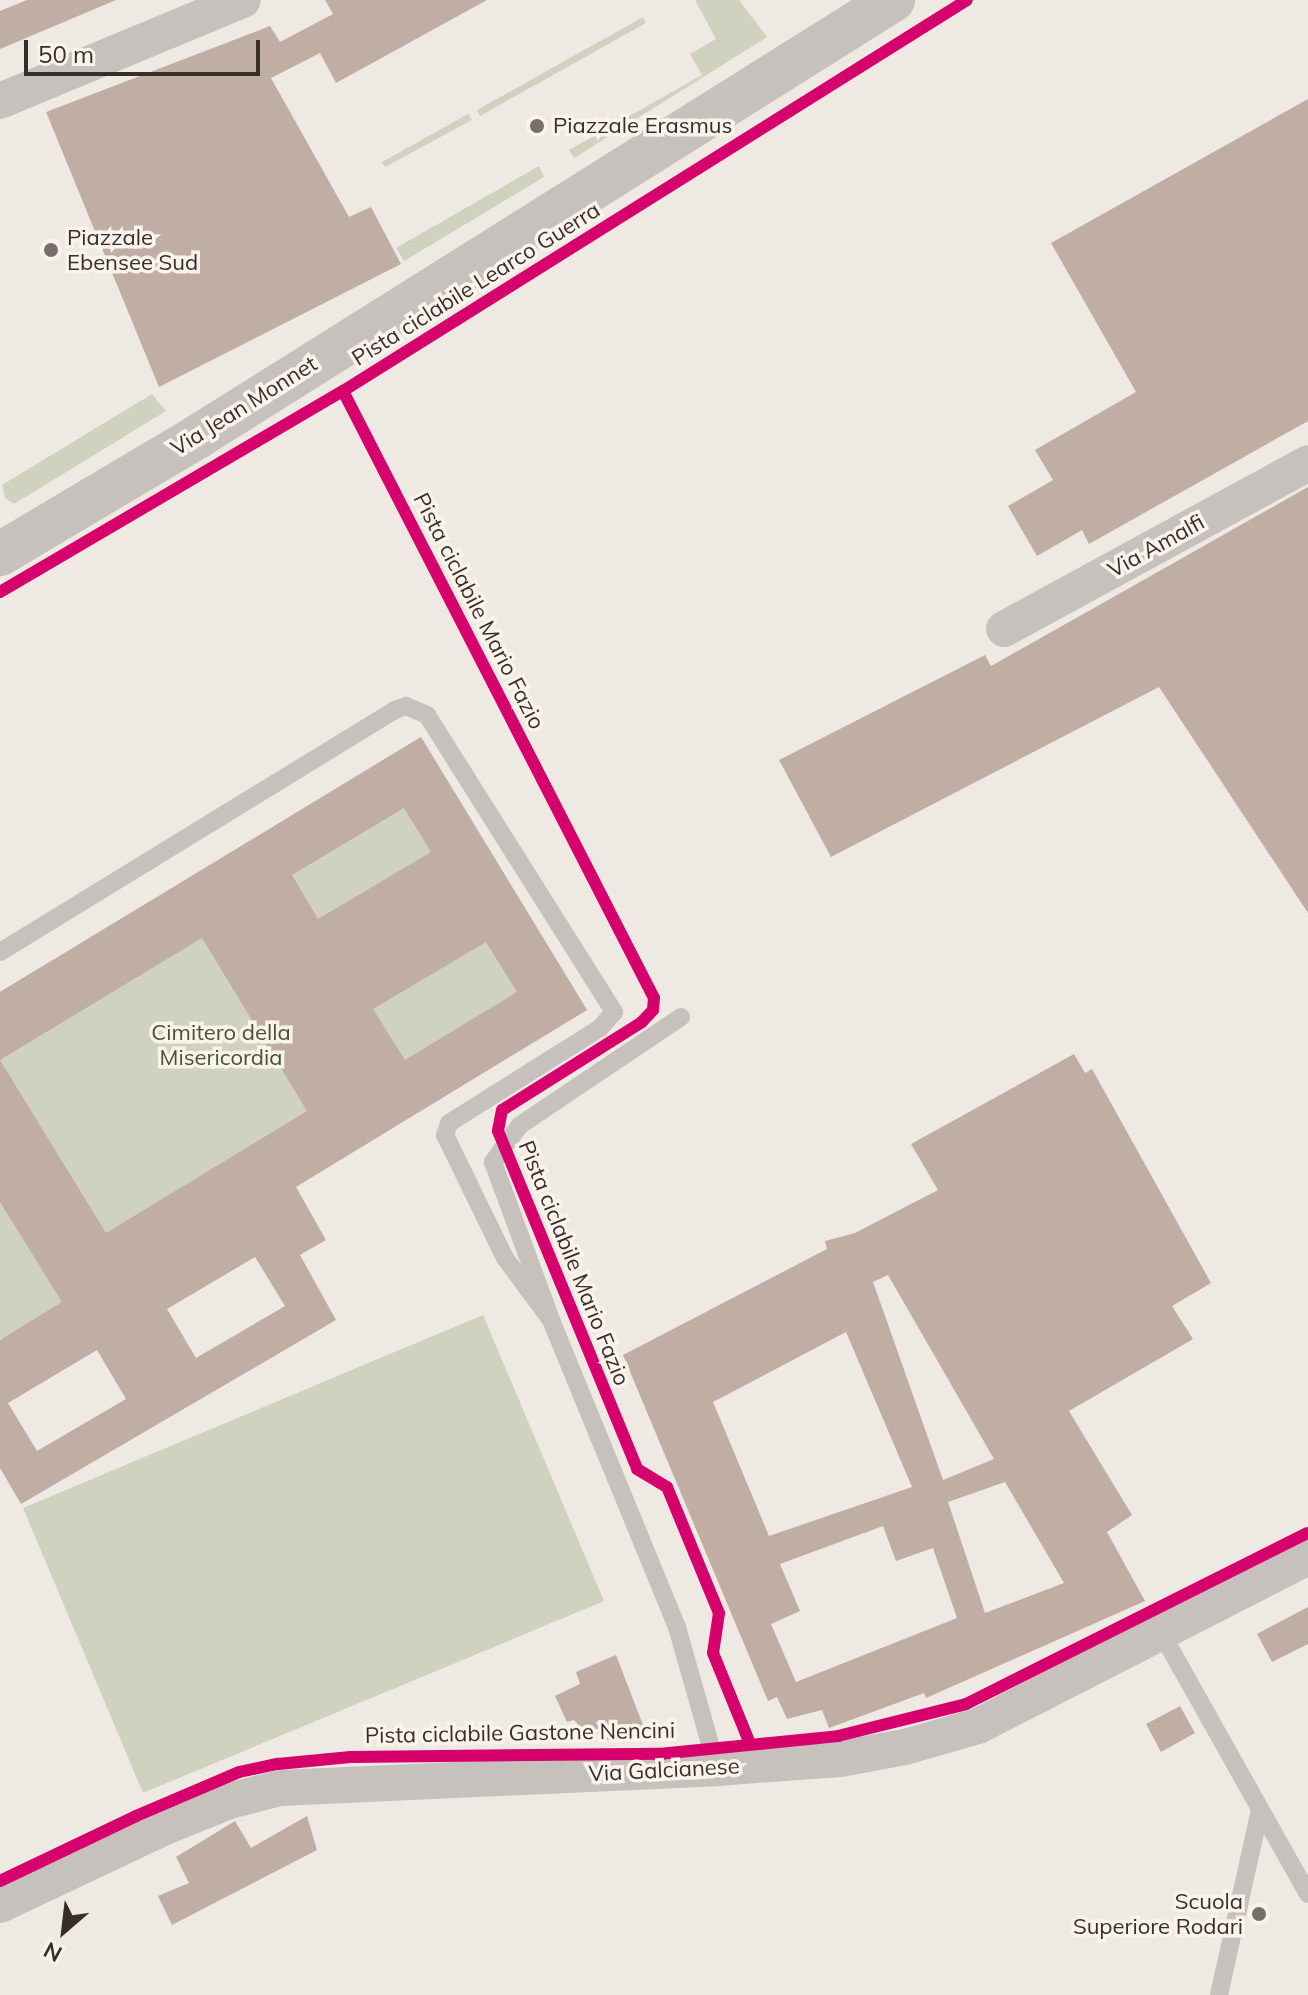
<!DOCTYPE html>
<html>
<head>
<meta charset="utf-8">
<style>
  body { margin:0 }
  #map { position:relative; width:1308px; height:1995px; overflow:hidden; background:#eee9e3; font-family:Mulish,sans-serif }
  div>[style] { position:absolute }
  .green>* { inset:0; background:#cfd2be }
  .building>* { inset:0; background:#c0aea5 }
  .service>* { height:18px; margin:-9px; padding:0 9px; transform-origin:9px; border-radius:9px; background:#c6c1bc }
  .minor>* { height:36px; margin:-18px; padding:0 18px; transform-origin:18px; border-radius:18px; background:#c6c1bc }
  .tertiary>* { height:44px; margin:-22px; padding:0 22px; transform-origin:22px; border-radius:22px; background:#c6c1bc }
  .cycleway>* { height:12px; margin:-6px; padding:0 6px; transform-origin:6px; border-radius:6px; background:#d6006c }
  .dots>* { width:22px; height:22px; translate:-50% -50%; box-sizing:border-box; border:4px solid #f9f3eb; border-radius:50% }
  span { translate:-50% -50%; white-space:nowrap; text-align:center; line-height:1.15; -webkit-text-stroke:7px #f9f3eb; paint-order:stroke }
  .poi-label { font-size:22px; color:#372e2a }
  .left { translate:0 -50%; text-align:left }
  .right { translate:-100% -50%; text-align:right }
  .street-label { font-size:22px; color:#372e2a }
  .park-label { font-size:22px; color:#47542f }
  .north { position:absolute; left:24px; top:1891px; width:80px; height:80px; -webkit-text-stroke:6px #f9f3eb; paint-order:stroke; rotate:208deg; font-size:22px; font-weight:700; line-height:32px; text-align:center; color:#372e2a }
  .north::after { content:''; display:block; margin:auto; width:28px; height:36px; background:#372e2a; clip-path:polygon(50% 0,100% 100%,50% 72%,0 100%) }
  .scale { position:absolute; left:24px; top:40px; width:236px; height:36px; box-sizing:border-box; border:4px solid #372e2a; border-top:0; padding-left:10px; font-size:24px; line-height:28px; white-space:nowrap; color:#372e2a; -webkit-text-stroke:6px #f9f3eb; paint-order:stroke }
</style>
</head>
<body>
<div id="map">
  <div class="green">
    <i style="clip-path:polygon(695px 0,739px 0,767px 37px,574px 158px,569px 150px,702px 75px,690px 54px,716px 39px)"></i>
    <i style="clip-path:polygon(643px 17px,646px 23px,480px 116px,477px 110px)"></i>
    <i style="clip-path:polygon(468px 114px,472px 120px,385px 167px,382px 162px)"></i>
    <i style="clip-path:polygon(539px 166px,544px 177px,404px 261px,396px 248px)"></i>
    <i style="clip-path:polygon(152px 394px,166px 411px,14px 504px,5px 498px,2px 485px)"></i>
    <i style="clip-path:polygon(421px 737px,587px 1010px,0 1365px,0 992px)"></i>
    <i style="clip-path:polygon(483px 1315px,604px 1601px,143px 1793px,23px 1508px)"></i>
  </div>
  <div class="building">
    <i style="clip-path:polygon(27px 0,116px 0,0 49px,0 11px)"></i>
    <i style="clip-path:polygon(325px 0,487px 0,336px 83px,320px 53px,271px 78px,349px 217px,371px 207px,401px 264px,159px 387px,46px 112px,270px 26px,280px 42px,333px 14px)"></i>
    <i style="clip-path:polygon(1308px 99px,1308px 421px,1089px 544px,1082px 530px,1037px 556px,1008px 506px,1053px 480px,1035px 450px,1136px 392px,1051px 243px)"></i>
    <i style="clip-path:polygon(1308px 487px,1308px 913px,1159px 687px,831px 857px,779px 760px,985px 655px,991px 666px)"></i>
    <i style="clip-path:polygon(evenodd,421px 737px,587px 1010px,296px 1187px,326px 1240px,300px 1255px,336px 1320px,21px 1504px,0 1468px,0 1340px,62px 1302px,0 1202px,0 992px,421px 737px,404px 808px,431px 852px,318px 919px,292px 875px,404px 808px,421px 737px,202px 938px,307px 1111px,106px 1233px,0 1060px,202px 938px,421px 737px,486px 942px,517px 992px,405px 1060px,373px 1009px,486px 942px,421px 737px,255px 1257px,285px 1306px,196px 1358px,167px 1309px,255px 1257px,421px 737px,97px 1350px,126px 1399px,37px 1451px,8px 1403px,97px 1350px)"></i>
    <i style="clip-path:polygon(evenodd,1074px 1054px,1085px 1073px,1092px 1069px,1211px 1283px,1172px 1306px,1193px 1339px,1069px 1411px,1132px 1515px,1107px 1532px,1145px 1601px,926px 1698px,924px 1693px,829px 1728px,822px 1710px,787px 1719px,777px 1697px,768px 1701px,623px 1355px,827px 1249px,825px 1241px,855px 1233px,938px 1190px,911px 1144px,1074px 1054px,888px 1275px,994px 1459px,943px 1480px,873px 1282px,888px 1275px,1074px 1054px,846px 1332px,912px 1487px,769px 1536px,713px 1402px,846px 1332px,1074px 1054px,1005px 1482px,1064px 1583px,985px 1613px,948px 1502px,1005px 1482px,1074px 1054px,883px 1526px,896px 1561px,933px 1548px,957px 1618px,796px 1682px,771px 1624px,800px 1611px,780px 1564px,883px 1526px)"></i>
    <i style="clip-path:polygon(1308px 1607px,1308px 1644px,1272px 1662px,1257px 1634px)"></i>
    <i style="clip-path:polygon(616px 1655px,648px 1738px,603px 1740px,600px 1733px,587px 1735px,574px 1720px,567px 1722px,555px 1696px,580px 1684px,576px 1672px)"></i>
    <i style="clip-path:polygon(1180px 1706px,1195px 1733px,1161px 1752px,1146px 1724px)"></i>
    <i style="clip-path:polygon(307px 1816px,317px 1850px,172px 1925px,158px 1896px,189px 1883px,176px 1857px,235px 1821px,251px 1848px)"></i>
  </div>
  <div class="service">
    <i style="left:0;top:952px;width:463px;rotate:-31.5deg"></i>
    <i style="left:395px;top:710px;width:12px;rotate:-20deg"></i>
    <i style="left:406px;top:706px;width:23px;rotate:23deg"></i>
    <i style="left:427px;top:715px;width:351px;rotate:57.8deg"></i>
    <i style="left:614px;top:1012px;width:21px;rotate:131deg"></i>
    <i style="left:600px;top:1028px;width:178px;rotate:147.8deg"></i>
    <i style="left:449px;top:1123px;width:13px;rotate:108deg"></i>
    <i style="left:445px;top:1135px;width:137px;rotate:64deg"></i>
    <i style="left:505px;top:1258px;width:77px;rotate:53.4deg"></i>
    <i style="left:681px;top:1017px;width:194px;rotate:146.1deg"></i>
    <i style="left:520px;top:1125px;width:46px;rotate:126.1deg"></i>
    <i style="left:493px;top:1162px;width:168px;rotate:69.8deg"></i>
    <i style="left:551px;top:1320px;width:332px;rotate:67.7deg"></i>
    <i style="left:677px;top:1627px;width:147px;rotate:74.2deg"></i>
    <i style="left:1162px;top:1634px;width:298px;rotate:60.7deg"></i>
    <i style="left:1219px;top:1995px;width:189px;rotate:-77.5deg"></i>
  </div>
  <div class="minor">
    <i style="left:0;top:101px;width:263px;rotate:-22.6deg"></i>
    <i style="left:1004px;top:629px;width:346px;rotate:-28.6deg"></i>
    <i style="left:0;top:1905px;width:183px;rotate:-25.3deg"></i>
    <i style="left:165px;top:1827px;width:69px;rotate:-22.1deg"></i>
    <i style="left:229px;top:1801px;width:53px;rotate:-14.3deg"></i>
    <i style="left:280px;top:1788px;width:437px;rotate:-2.6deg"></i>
    <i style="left:717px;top:1768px;width:123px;rotate:-4.2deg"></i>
    <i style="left:840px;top:1759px;width:66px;rotate:-10.5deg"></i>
    <i style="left:905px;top:1747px;width:76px;rotate:-16deg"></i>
    <i style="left:978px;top:1726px;width:371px;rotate:-27.1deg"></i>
  </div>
  <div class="tertiary">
    <i style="left:0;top:554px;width:229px;rotate:-30.7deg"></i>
    <i style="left:197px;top:437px;width:822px;rotate:-32.12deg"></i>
  </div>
  <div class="cycleway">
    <i style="left:343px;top:391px;width:682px;rotate:62.87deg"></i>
    <i style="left:654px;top:998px;width:12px;rotate:95deg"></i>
    <i style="left:653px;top:1010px;width:16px;rotate:133deg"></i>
    <i style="left:642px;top:1022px;width:165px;rotate:147.8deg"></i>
    <i style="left:502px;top:1110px;width:21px;rotate:101deg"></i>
    <i style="left:498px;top:1131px;width:365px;rotate:67.6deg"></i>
    <i style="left:637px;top:1469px;width:35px;rotate:31deg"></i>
    <i style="left:667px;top:1487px;width:136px;rotate:67.6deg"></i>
    <i style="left:719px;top:1613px;width:40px;rotate:98.5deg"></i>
    <i style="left:713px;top:1653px;width:95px;rotate:67.8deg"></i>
    <i style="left:0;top:592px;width:398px;rotate:-30.4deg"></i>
    <i style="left:343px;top:391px;width:736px;rotate:-32.07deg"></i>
    <i style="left:0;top:1881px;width:151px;rotate:-25.5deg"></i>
    <i style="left:136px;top:1816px;width:112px;rotate:-23.1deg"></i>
    <i style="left:239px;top:1772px;width:40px;rotate:-12deg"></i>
    <i style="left:278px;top:1764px;width:73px;rotate:-5.5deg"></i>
    <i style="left:351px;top:1757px;width:308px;rotate:-0.6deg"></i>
    <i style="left:659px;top:1754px;width:180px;rotate:-5.7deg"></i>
    <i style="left:838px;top:1736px;width:132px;rotate:-14deg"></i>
    <i style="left:966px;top:1704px;width:382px;rotate:-26.6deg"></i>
  </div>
  <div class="dots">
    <i style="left:537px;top:126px;background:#776f6b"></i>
    <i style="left:51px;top:250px;background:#776f6b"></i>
    <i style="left:1259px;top:1914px;background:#776f6b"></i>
  </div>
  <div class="poi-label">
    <span class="left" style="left:553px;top:126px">Piazzale Erasmus</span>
    <span class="left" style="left:67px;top:250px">Piazzale<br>Ebensee Sud</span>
    <span class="right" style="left:1243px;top:1914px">Scuola<br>Superiore Rodari</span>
  </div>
  <div class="street-label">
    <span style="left:476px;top:284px;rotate:-32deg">Pista ciclabile Learco Guerra</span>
    <span style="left:244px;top:406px;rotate:-32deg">Via Jean Monnet</span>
    <span style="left:1156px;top:546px;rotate:-29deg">Via Amalfi</span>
    <span style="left:479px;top:611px;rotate:63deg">Pista ciclabile Mario Fazio</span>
    <span style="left:574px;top:1263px;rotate:68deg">Pista ciclabile Mario Fazio</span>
    <span style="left:520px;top:1733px;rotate:-1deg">Pista ciclabile Gastone Nencini</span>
    <span style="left:664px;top:1770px;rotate:-3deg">Via Galcianese</span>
  </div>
  <div class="park-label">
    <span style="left:221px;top:1045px">Cimitero della<br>Misericordia</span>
  </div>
  <div class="north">N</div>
  <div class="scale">50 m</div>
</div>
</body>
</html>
